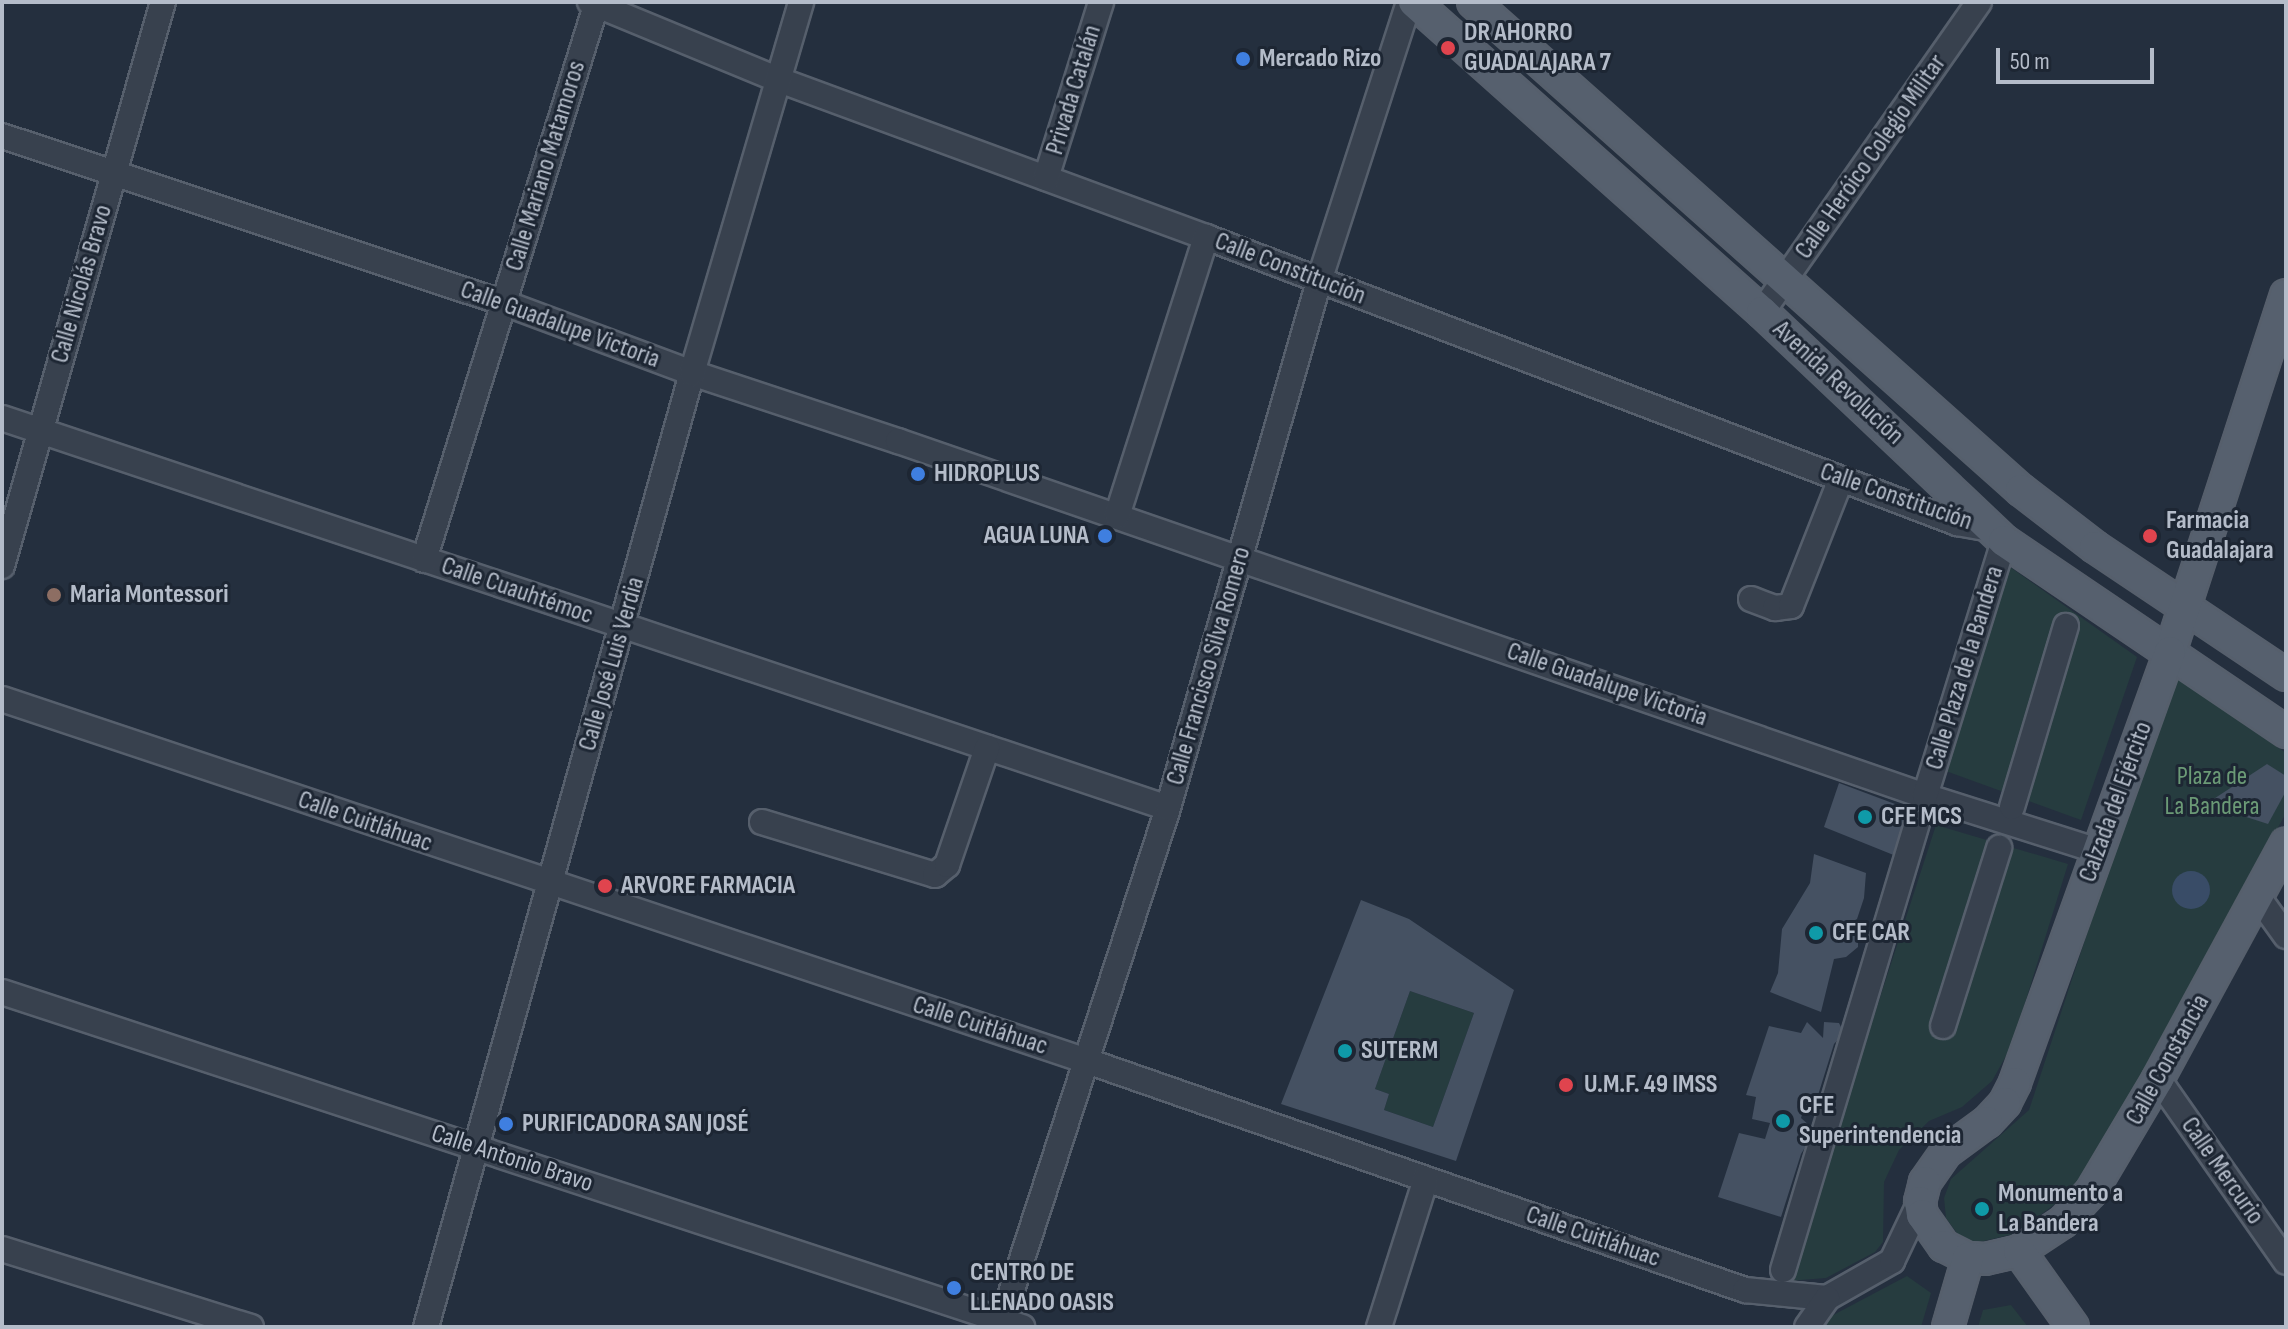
<!DOCTYPE html>
<html>
<head>
<meta charset="utf-8">
<style>
  body { margin:0 }
  #map { position:relative; width:2288px; height:1329px; overflow:hidden; background:#242f3e; font-family:"Sofia Sans Condensed",sans-serif }
  div>[style] { position:absolute }
  .green>* { inset:0; background:#263c3f }
  .water>* { inset:0; background:#394c67 }
  .round { border-radius:50% }
  .building>* { inset:0; background:#455162 }
  .roads { filter:drop-shadow(2px 0 #565f6c) drop-shadow(-2px 0 #565f6c) drop-shadow(0 2px #565f6c) drop-shadow(0 -2px #565f6c) }
  .minor>* { height:24px; margin:-12px; padding:0 12px; transform-origin:12px; border-radius:12px; background:#38414e }
  .major>* { height:30px; margin:-15px; padding:0 15px; transform-origin:15px; border-radius:15px; background:#56606e }
  .dots>* { width:22px; height:22px; translate:-50% -50%; box-sizing:border-box; border:4px solid #1d2633; border-radius:50% }
  span { translate:-50% -50%; white-space:nowrap; text-align:center; line-height:1.15; -webkit-text-stroke:6px #1d2633; paint-order:stroke }
  .poi-label { font-size:26px; color:#b4bcc9; font-weight:700 }
  .left { translate:0 -50%; text-align:left }
  .right { translate:-100% -50%; text-align:right }
  .street-label { font-size:26px; color:#b4bcc9 }
  .park-label { font-size:26px; color:#6b9a76 }
  .frame { position:absolute; inset:0; border:4px solid #b4bcc9; pointer-events:none }
  .scale { position:absolute; left:1996px; top:48px; width:158px; height:36px; box-sizing:border-box; border:4px solid #b4bcc9; border-top:0; padding-left:10px; font-size:24px; line-height:28px; white-space:nowrap; color:#b4bcc9; -webkit-text-stroke:6px #1d2633; paint-order:stroke }
</style>
</head>
<body>
<div id="map">
  <div class="green">
    <i style="clip-path:polygon(2010px 567px,2137px 657px,2081px 820px,1943px 770px)"></i>
    <i style="clip-path:polygon(2175px 677px,2286px 753px,2286px 813px,2097px 1157px,2064px 1197px,2017px 1233px,1976px 1243px,1959px 1236px,1946px 1218px,1944px 1198px,1951px 1179px,2029px 1110px,2131px 800px)"></i>
    <i style="clip-path:polygon(1936px 825px,2068px 864px,2012px 1045px,1992px 1081px,1962px 1107px,1929px 1121px,1899px 1150px,1884px 1182px,1883px 1242px,1875px 1252px,1826px 1278px,1788px 1281px)"></i>
    <i style="clip-path:polygon(1410px 991px,1474px 1013px,1433px 1127px,1384px 1110px,1389px 1094px,1375px 1089px)"></i>
    <i style="clip-path:polygon(1907px 1276px,1931px 1293px,1921px 1327px,1826px 1327px,1822px 1321px)"></i>
    <i style="clip-path:polygon(2011px 1305px,2028px 1327px,1978px 1327px,1983px 1310px)"></i>
  </div>
  <div class="water">
    <i class="round" style="left:2172px;top:871px;width:38px;height:38px"></i>
  </div>
  <div class="building">
    <i style="clip-path:polygon(2267px 764px,2286px 776px,2286px 791px,2268px 824px,2206px 804px)"></i>
    <i style="clip-path:polygon(1839px 783px,1911px 810px,1896px 856px,1824px 827px)"></i>
    <i style="clip-path:polygon(1814px 854px,1866px 873px,1864px 898px,1857px 919px,1841px 928px,1858px 937px,1858px 947px,1846px 957px,1834px 959px,1821px 1012px,1770px 992px,1778px 973px,1782px 929px,1810px 883px)"></i>
    <i style="clip-path:polygon(evenodd,1361px 900px,1409px 919px,1514px 990px,1456px 1161px,1281px 1104px,1361px 900px,1410px 991px,1474px 1013px,1433px 1127px,1384px 1110px,1389px 1094px,1375px 1089px,1410px 991px)"></i>
    <i style="clip-path:polygon(1807px 1022px,1823px 1038px,1824px 1022px,1839px 1023px,1844px 1033px,1834px 1044px,1814px 1108px,1804px 1108px,1801px 1118px,1810px 1126px,1809px 1141px,1801px 1154px,1781px 1217px,1718px 1197px,1739px 1133px,1765px 1139px,1770px 1123px,1752px 1119px,1756px 1097px,1746px 1095px,1769px 1026px,1801px 1033px)"></i>
  </div>
  <div class="roads">
    <div class="minor">
      <i style="left:590px;top:2px;width:204px;rotate:22.4deg"></i>
      <i style="left:779px;top:80px;width:455px;rotate:20.2deg"></i>
      <i style="left:1206px;top:237px;width:804px;rotate:20.85deg"></i>
      <i style="left:1957px;top:523px;width:35px;rotate:10deg"></i>
      <i style="left:2px;top:136px;width:529px;rotate:18.4deg"></i>
      <i style="left:504px;top:303px;width:201px;rotate:20.4deg"></i>
      <i style="left:692px;top:373px;width:217px;rotate:18.3deg"></i>
      <i style="left:898px;top:441px;width:1087px;rotate:19.07deg"></i>
      <i style="left:1925px;top:796px;width:182px;rotate:17.6deg"></i>
      <i style="left:1046px;top:178px;width:184px;rotate:-72.6deg"></i>
      <i style="left:1762px;top:312px;width:378px;rotate:-55deg"></i>
      <i style="left:2px;top:418px;width:1229px;rotate:18.49deg"></i>
      <i style="left:1117px;top:516px;width:293px;rotate:-72.3deg"></i>
      <i style="left:424px;top:560px;width:584px;rotate:-72.77deg"></i>
      <i style="left:2px;top:566px;width:587px;rotate:-74.07deg"></i>
      <i style="left:1751px;top:599px;width:26px;rotate:21deg"></i>
      <i style="left:1775px;top:608px;width:16px;rotate:-7deg"></i>
      <i style="left:1791px;top:606px;width:136px;rotate:-68.5deg"></i>
      <i style="left:2px;top:699px;width:1144px;rotate:18.45deg"></i>
      <i style="left:1087px;top:1061px;width:697px;rotate:19.19deg"></i>
      <i style="left:1745px;top:1290px;width:82px;rotate:5.6deg"></i>
      <i style="left:1827px;top:1298px;width:75px;rotate:-29.6deg"></i>
      <i style="left:1892px;top:1261px;width:65px;rotate:-64.6deg"></i>
      <i style="left:1925px;top:796px;width:267px;rotate:-72.8deg"></i>
      <i style="left:2012px;top:807px;width:189px;rotate:-73.4deg"></i>
      <i style="left:762px;top:822px;width:181px;rotate:17deg"></i>
      <i style="left:935px;top:875px;width:16px;rotate:-40deg"></i>
      <i style="left:947px;top:865px;width:124px;rotate:-71.1deg"></i>
      <i style="left:2258px;top:897px;width:48px;rotate:54.3deg"></i>
      <i style="left:2px;top:992px;width:1074px;rotate:18.18deg"></i>
      <i style="left:1943px;top:1026px;width:187px;rotate:-72.5deg"></i>
      <i style="left:2158px;top:1079px;width:223px;rotate:55deg"></i>
      <i style="left:2px;top:1249px;width:261px;rotate:17.4deg"></i>
      <i style="left:1783px;top:1270px;width:466px;rotate:-73.3deg"></i>
      <i style="left:426px;top:1327px;width:990px;rotate:-74.42deg"></i>
      <i style="left:692px;top:373px;width:387px;rotate:-73.6deg"></i>
      <i style="left:1000px;top:1327px;width:546px;rotate:-72.06deg"></i>
      <i style="left:1168px;top:808px;width:548px;rotate:-74.01deg"></i>
      <i style="left:1319px;top:281px;width:293px;rotate:-72.1deg"></i>
      <i style="left:1379px;top:1327px;width:155px;rotate:-72.4deg"></i>
      <i style="left:1807px;top:1327px;width:35px;rotate:-55deg"></i>
    </div>
    <div class="major">
      <i style="left:1414px;top:2px;width:466px;rotate:41.7deg"></i>
      <i style="left:1762px;top:312px;width:333px;rotate:43.4deg"></i>
      <i style="left:2004px;top:541px;width:341px;rotate:34.1deg"></i>
      <i style="left:1473px;top:2px;width:734px;rotate:41.69deg"></i>
      <i style="left:2021px;top:490px;width:93px;rotate:37.6deg"></i>
      <i style="left:2095px;top:547px;width:230px;rotate:33.8deg"></i>
      <i style="left:2286px;top:295px;width:375px;rotate:108deg"></i>
      <i style="left:2170px;top:652px;width:458px;rotate:109.8deg"></i>
      <i style="left:2015px;top:1083px;width:22px;rotate:117deg"></i>
      <i style="left:2005px;top:1103px;width:26px;rotate:133deg"></i>
      <i style="left:1987px;top:1122px;width:51px;rotate:143.8deg"></i>
      <i style="left:1946px;top:1152px;width:37px;rotate:125deg"></i>
      <i style="left:1925px;top:1182px;width:21px;rotate:104deg"></i>
      <i style="left:1920px;top:1202px;width:13px;rotate:81deg"></i>
      <i style="left:1922px;top:1215px;width:38px;rotate:55deg"></i>
      <i style="left:1944px;top:1246px;width:27px;rotate:27deg"></i>
      <i style="left:1968px;top:1258px;width:17px;rotate:3deg"></i>
      <i style="left:1985px;top:1259px;width:35px;rotate:-13deg"></i>
      <i style="left:2019px;top:1251px;width:53px;rotate:-33.4deg"></i>
      <i style="left:2063px;top:1222px;width:41px;rotate:-47deg"></i>
      <i style="left:2091px;top:1192px;width:131px;rotate:-59.3deg"></i>
      <i style="left:2158px;top:1079px;width:268px;rotate:-61.5deg"></i>
      <i style="left:2019px;top:1251px;width:93px;rotate:54.6deg"></i>
      <i style="left:1948px;top:1327px;width:72px;rotate:-73.8deg"></i>
    </div>
  </div>
  <div class="dots">
    <i style="left:1448px;top:48px;background:#e0444e"></i>
    <i style="left:1243px;top:59px;background:#3f7fe0"></i>
    <i style="left:918px;top:474px;background:#3f7fe0"></i>
    <i style="left:1105px;top:536px;background:#3f7fe0"></i>
    <i style="left:2150px;top:536px;background:#e0444e"></i>
    <i style="left:54px;top:595px;background:#8d6e63"></i>
    <i style="left:1865px;top:817px;background:#0f9aa8"></i>
    <i style="left:605px;top:886px;background:#e0444e"></i>
    <i style="left:1816px;top:933px;background:#0f9aa8"></i>
    <i style="left:1345px;top:1051px;background:#0f9aa8"></i>
    <i style="left:1566px;top:1085px;background:#e0444e"></i>
    <i style="left:1783px;top:1121px;background:#0f9aa8"></i>
    <i style="left:506px;top:1124px;background:#3f7fe0"></i>
    <i style="left:1982px;top:1209px;background:#0f9aa8"></i>
    <i style="left:954px;top:1288px;background:#3f7fe0"></i>
  </div>
  <div class="poi-label">
    <span class="left" style="left:1464px;top:48px">DR AHORRO<br>GUADALAJARA 7</span>
    <span class="left" style="left:1259px;top:59px">Mercado Rizo</span>
    <span class="left" style="left:934px;top:474px">HIDROPLUS</span>
    <span class="left" style="left:2166px;top:536px">Farmacia<br>Guadalajara</span>
    <span class="right" style="left:1089px;top:536px">AGUA LUNA</span>
    <span class="left" style="left:70px;top:595px">Maria Montessori</span>
    <span class="left" style="left:1881px;top:817px">CFE MCS</span>
    <span class="left" style="left:621px;top:886px">ARVORE FARMACIA</span>
    <span class="left" style="left:1832px;top:933px">CFE CAR</span>
    <span class="left" style="left:1361px;top:1051px">SUTERM</span>
    <span class="left" style="left:1584px;top:1085px">U.M.F. 49 IMSS</span>
    <span class="left" style="left:1799px;top:1121px">CFE<br>Superintendencia</span>
    <span class="left" style="left:522px;top:1124px">PURIFICADORA SAN JOSÉ</span>
    <span class="left" style="left:1998px;top:1209px">Monumento a<br>La Bandera</span>
    <span class="left" style="left:970px;top:1288px">CENTRO DE<br>LLENADO OASIS</span>
  </div>
  <div class="street-label">
    <span style="left:1074px;top:90px;rotate:-73deg">Privada Catalán</span>
    <span style="left:1871px;top:157px;rotate:-55deg">Calle Heróico Colegio Militar</span>
    <span style="left:546px;top:166px;rotate:-73deg">Calle Mariano Matamoros</span>
    <span style="left:1290px;top:269px;rotate:21deg">Calle Constitución</span>
    <span style="left:82px;top:284px;rotate:-74deg">Calle Nicolás Bravo</span>
    <span style="left:560px;top:325px;rotate:20deg">Calle Guadalupe Victoria</span>
    <span style="left:1838px;top:383px;rotate:43deg">Avenida Revolución</span>
    <span style="left:1896px;top:497px;rotate:19deg">Calle Constitución</span>
    <span style="left:517px;top:591px;rotate:19deg">Calle Cuauhtémoc</span>
    <span style="left:612px;top:664px;rotate:-74deg">Calle José Luis Verdia</span>
    <span style="left:1209px;top:666px;rotate:-74deg">Calle Francisco Silva Romero</span>
    <span style="left:1965px;top:668px;rotate:-73deg">Calle Plaza de la Bandera</span>
    <span style="left:1607px;top:685px;rotate:19deg">Calle Guadalupe Victoria</span>
    <span style="left:2116px;top:802px;rotate:-70deg">Calzada del Ejército</span>
    <span style="left:365px;top:822px;rotate:19deg">Calle Cuitláhuac</span>
    <span style="left:980px;top:1026px;rotate:18deg">Calle Cuitláhuac</span>
    <span style="left:2168px;top:1060px;rotate:-61deg">Calle Constancia</span>
    <span style="left:512px;top:1159px;rotate:18deg">Calle Antonio Bravo</span>
    <span style="left:2222px;top:1171px;rotate:55deg">Calle Mercurio</span>
    <span style="left:1593px;top:1237px;rotate:19deg">Calle Cuitláhuac</span>
  </div>
  <div class="park-label">
    <span style="left:2212px;top:792px">Plaza de<br>La Bandera</span>
  </div>
  <div class="frame"></div>
  <div class="scale">50 m</div>
</div>
</body>
</html>
